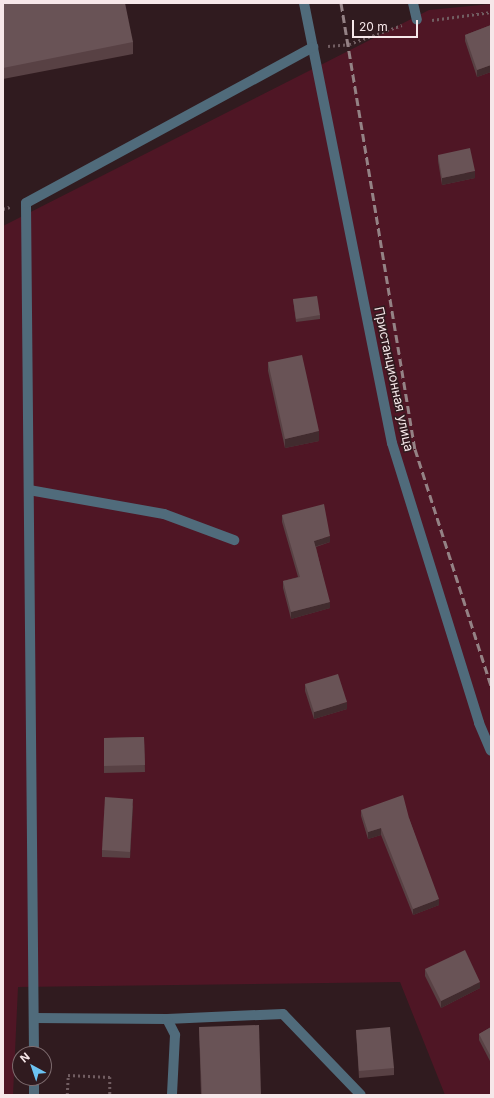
<!DOCTYPE html>
<html>
<head>
<meta charset="utf-8">
<style>
  body { margin:0 }
  #map { position:relative; width:494px; height:1098px; overflow:hidden; background:#301b1f; font-family:Inter,sans-serif }
  div>[style] { position:absolute }
  .green>* { inset:0; background:#4f1625 }
  .path>* { height:2.5px; margin-top:-1.25px; transform-origin:0; background:repeating-linear-gradient(90deg,#715d61 0 2px,transparent 0 5px) }
  .minor>* { height:10px; margin:-5px; padding:0 5px; transform-origin:5px; border-radius:5px; background:#506b7b }
  .rail>* { height:3px; margin-top:-1.5px; transform-origin:0; background:repeating-linear-gradient(90deg,#948285 0 8px,transparent 0 12px) }
  .wall>* { inset:0; background:#584144 }
  .shaded-wall>* { inset:0; background:#412b2e }
  .building>* { inset:0; background:#695356 }
  span { translate:-50% -50%; white-space:nowrap; text-align:center; line-height:1.15; -webkit-text-stroke:3px #301b1f; paint-order:stroke }
  .street-label { font-size:13px; color:#f6e7e9 }
  .frame { position:absolute; inset:0; border:4px solid #f6e7e9; pointer-events:none }
  .north { position:absolute; left:12px; top:1046px; width:40px; height:40px; box-sizing:border-box; background:#301b1f; border:1px solid #7f6d70; border-radius:50%; rotate:320deg; font-size:11px; font-weight:700; line-height:16px; text-align:center; color:#f6e7e9 }
  .north::after { content:''; display:block; margin:auto; width:14px; height:18px; background:#6cc3f2; clip-path:polygon(50% 0,100% 100%,50% 72%,0 100%) }
  .scale { position:absolute; left:352px; top:20px; width:66px; height:18px; box-sizing:border-box; border:2px solid #f6e7e9; border-top:0; padding-left:5px; font-size:12px; line-height:14px; white-space:nowrap; color:#f6e7e9; -webkit-text-stroke:3px #301b1f; paint-order:stroke }
</style>
</head>
<body>
<div id="map">
  <div class="green">
    <i style="clip-path:polygon(491px 4px,491px 1095px,445px 1095px,400px 982px,18px 987px,13px 1095px,3px 1095px,3px 226px,429px 10px)"></i>
  </div>
  <div class="path">
    <i style="left:432px;top:20px;width:60px;rotate:-7.7deg"></i>
    <i style="left:328px;top:46px;width:21px;rotate:-5deg"></i>
    <i style="left:349px;top:44px;width:56px;rotate:-19.7deg"></i>
    <i style="left:3px;top:209px;width:7px;rotate:-16deg"></i>
    <i style="left:67px;top:1095px;width:20px;rotate:-87deg"></i>
    <i style="left:68px;top:1075px;width:42px;rotate:2.7deg"></i>
    <i style="left:110px;top:1077px;width:18px;rotate:90deg"></i>
  </div>
  <div class="minor">
    <i style="left:304px;top:3px;width:449px;rotate:78.7deg"></i>
    <i style="left:392px;top:443px;width:293px;rotate:72.7deg"></i>
    <i style="left:479px;top:723px;width:30px;rotate:67deg"></i>
    <i style="left:413px;top:3px;width:17px;rotate:77deg"></i>
    <i style="left:29px;top:490px;width:137px;rotate:10.1deg"></i>
    <i style="left:164px;top:514px;width:75px;rotate:20.4deg"></i>
    <i style="left:34px;top:1018px;width:133px;rotate:0.4deg"></i>
    <i style="left:167px;top:1019px;width:116px;rotate:-2.5deg"></i>
    <i style="left:283px;top:1014px;width:112px;rotate:46.1deg"></i>
    <i style="left:167px;top:1019px;width:18px;rotate:63deg"></i>
    <i style="left:175px;top:1035px;width:60px;rotate:92.9deg"></i>
    <i style="left:34px;top:1054px;width:851px;rotate:-90.54deg"></i>
    <i style="left:26px;top:203px;width:327px;rotate:-28.5deg"></i>
    <i style="left:34px;top:1095px;width:17px;rotate:-90deg"></i>
  </div>
  <div class="rail">
    <i style="left:341px;top:3px;width:452px;rotate:80.6deg"></i>
    <i style="left:415px;top:449px;width:249px;rotate:72.2deg"></i>
  </div>
  <div class="wall">
    <i style="clip-path:polygon(3px 3px,133px 42px,133px 54px,3px 79px)"></i>
    <i style="clip-path:polygon(491px 25px,491px 72px,477px 77px,465px 41px,465px 35px)"></i>
    <i style="clip-path:polygon(438px 155px,475px 178px,442px 185px,438px 161px)"></i>
    <i style="clip-path:polygon(293px 299px,320px 315px,320px 319px,296px 322px)"></i>
    <i style="clip-path:polygon(268px 362px,319px 441px,285px 448px,268px 371px)"></i>
    <i style="clip-path:polygon(282px 515px,330px 542px,316px 547px,330px 608px,291px 619px,283px 588px,283px 581px,298px 577px,282px 522px)"></i>
    <i style="clip-path:polygon(305px 684px,347px 709px,314px 719px,305px 691px)"></i>
    <i style="clip-path:polygon(144px 737px,145px 772px,104px 773px,104px 738px)"></i>
    <i style="clip-path:polygon(133px 805px,130px 858px,102px 857px,102px 850px)"></i>
    <i style="clip-path:polygon(361px 810px,409px 818px,439px 905px,413px 915px,381px 835px,368px 839px,361px 816px)"></i>
    <i style="clip-path:polygon(425px 969px,480px 988px,441px 1008px,425px 976px)"></i>
    <i style="clip-path:polygon(199px 1027px,261px 1095px,201px 1095px)"></i>
    <i style="clip-path:polygon(491px 1027px,491px 1063px,479px 1040px,479px 1034px)"></i>
    <i style="clip-path:polygon(356px 1030px,394px 1068px,394px 1075px,359px 1078px)"></i>
  </div>
  <div class="shaded-wall">
    <i style="clip-path:polygon(491px 65px,491px 72px,477px 77px,477px 70px)"></i>
    <i style="clip-path:polygon(475px 171px,475px 178px,442px 185px,442px 178px)"></i>
    <i style="clip-path:polygon(319px 431px,319px 441px,285px 448px,285px 439px)"></i>
    <i style="clip-path:polygon(330px 536px,330px 542px,314px 547px,314px 541px)"></i>
    <i style="clip-path:polygon(330px 602px,330px 608px,291px 619px,291px 612px)"></i>
    <i style="clip-path:polygon(347px 702px,347px 709px,314px 719px,314px 712px)"></i>
    <i style="clip-path:polygon(133px 799px,133px 805px,130px 858px,130px 852px)"></i>
    <i style="clip-path:polygon(381px 828px,381px 835px,368px 839px,368px 832px)"></i>
    <i style="clip-path:polygon(439px 899px,439px 905px,413px 915px,413px 909px)"></i>
    <i style="clip-path:polygon(480px 982px,480px 988px,441px 1008px,441px 1001px)"></i>
  </div>
  <div class="building">
    <i style="clip-path:polygon(3px 3px,125px 3px,133px 42px,3px 68px)"></i>
    <i style="clip-path:polygon(491px 25px,491px 65px,477px 70px,465px 35px)"></i>
    <i style="clip-path:polygon(470px 148px,475px 171px,442px 178px,438px 155px)"></i>
    <i style="clip-path:polygon(317px 296px,320px 315px,296px 319px,293px 299px)"></i>
    <i style="clip-path:polygon(302px 355px,319px 431px,285px 439px,268px 362px)"></i>
    <i style="clip-path:polygon(324px 504px,330px 536px,314px 541px,330px 602px,291px 612px,283px 581px,300px 577px,282px 515px)"></i>
    <i style="clip-path:polygon(338px 674px,347px 702px,314px 712px,305px 684px)"></i>
    <i style="clip-path:polygon(144px 737px,145px 765px,104px 766px,104px 738px)"></i>
    <i style="clip-path:polygon(403px 795px,409px 818px,439px 899px,413px 909px,381px 828px,368px 832px,361px 810px)"></i>
    <i style="clip-path:polygon(105px 797px,133px 799px,130px 852px,102px 850px)"></i>
    <i style="clip-path:polygon(465px 950px,480px 982px,441px 1001px,425px 969px)"></i>
    <i style="clip-path:polygon(259px 1025px,261px 1095px,202px 1095px,199px 1027px)"></i>
    <i style="clip-path:polygon(390px 1027px,394px 1068px,359px 1071px,356px 1030px)"></i>
    <i style="clip-path:polygon(491px 1027px,491px 1057px,479px 1034px)"></i>
  </div>
  <div class="street-label">
    <span style="left:394px;top:379px;rotate:78deg">Пристанционная улица</span>
  </div>
  <div class="frame"></div>
  <div class="north">N</div>
  <div class="scale">20 m</div>
</div>
</body>
</html>
